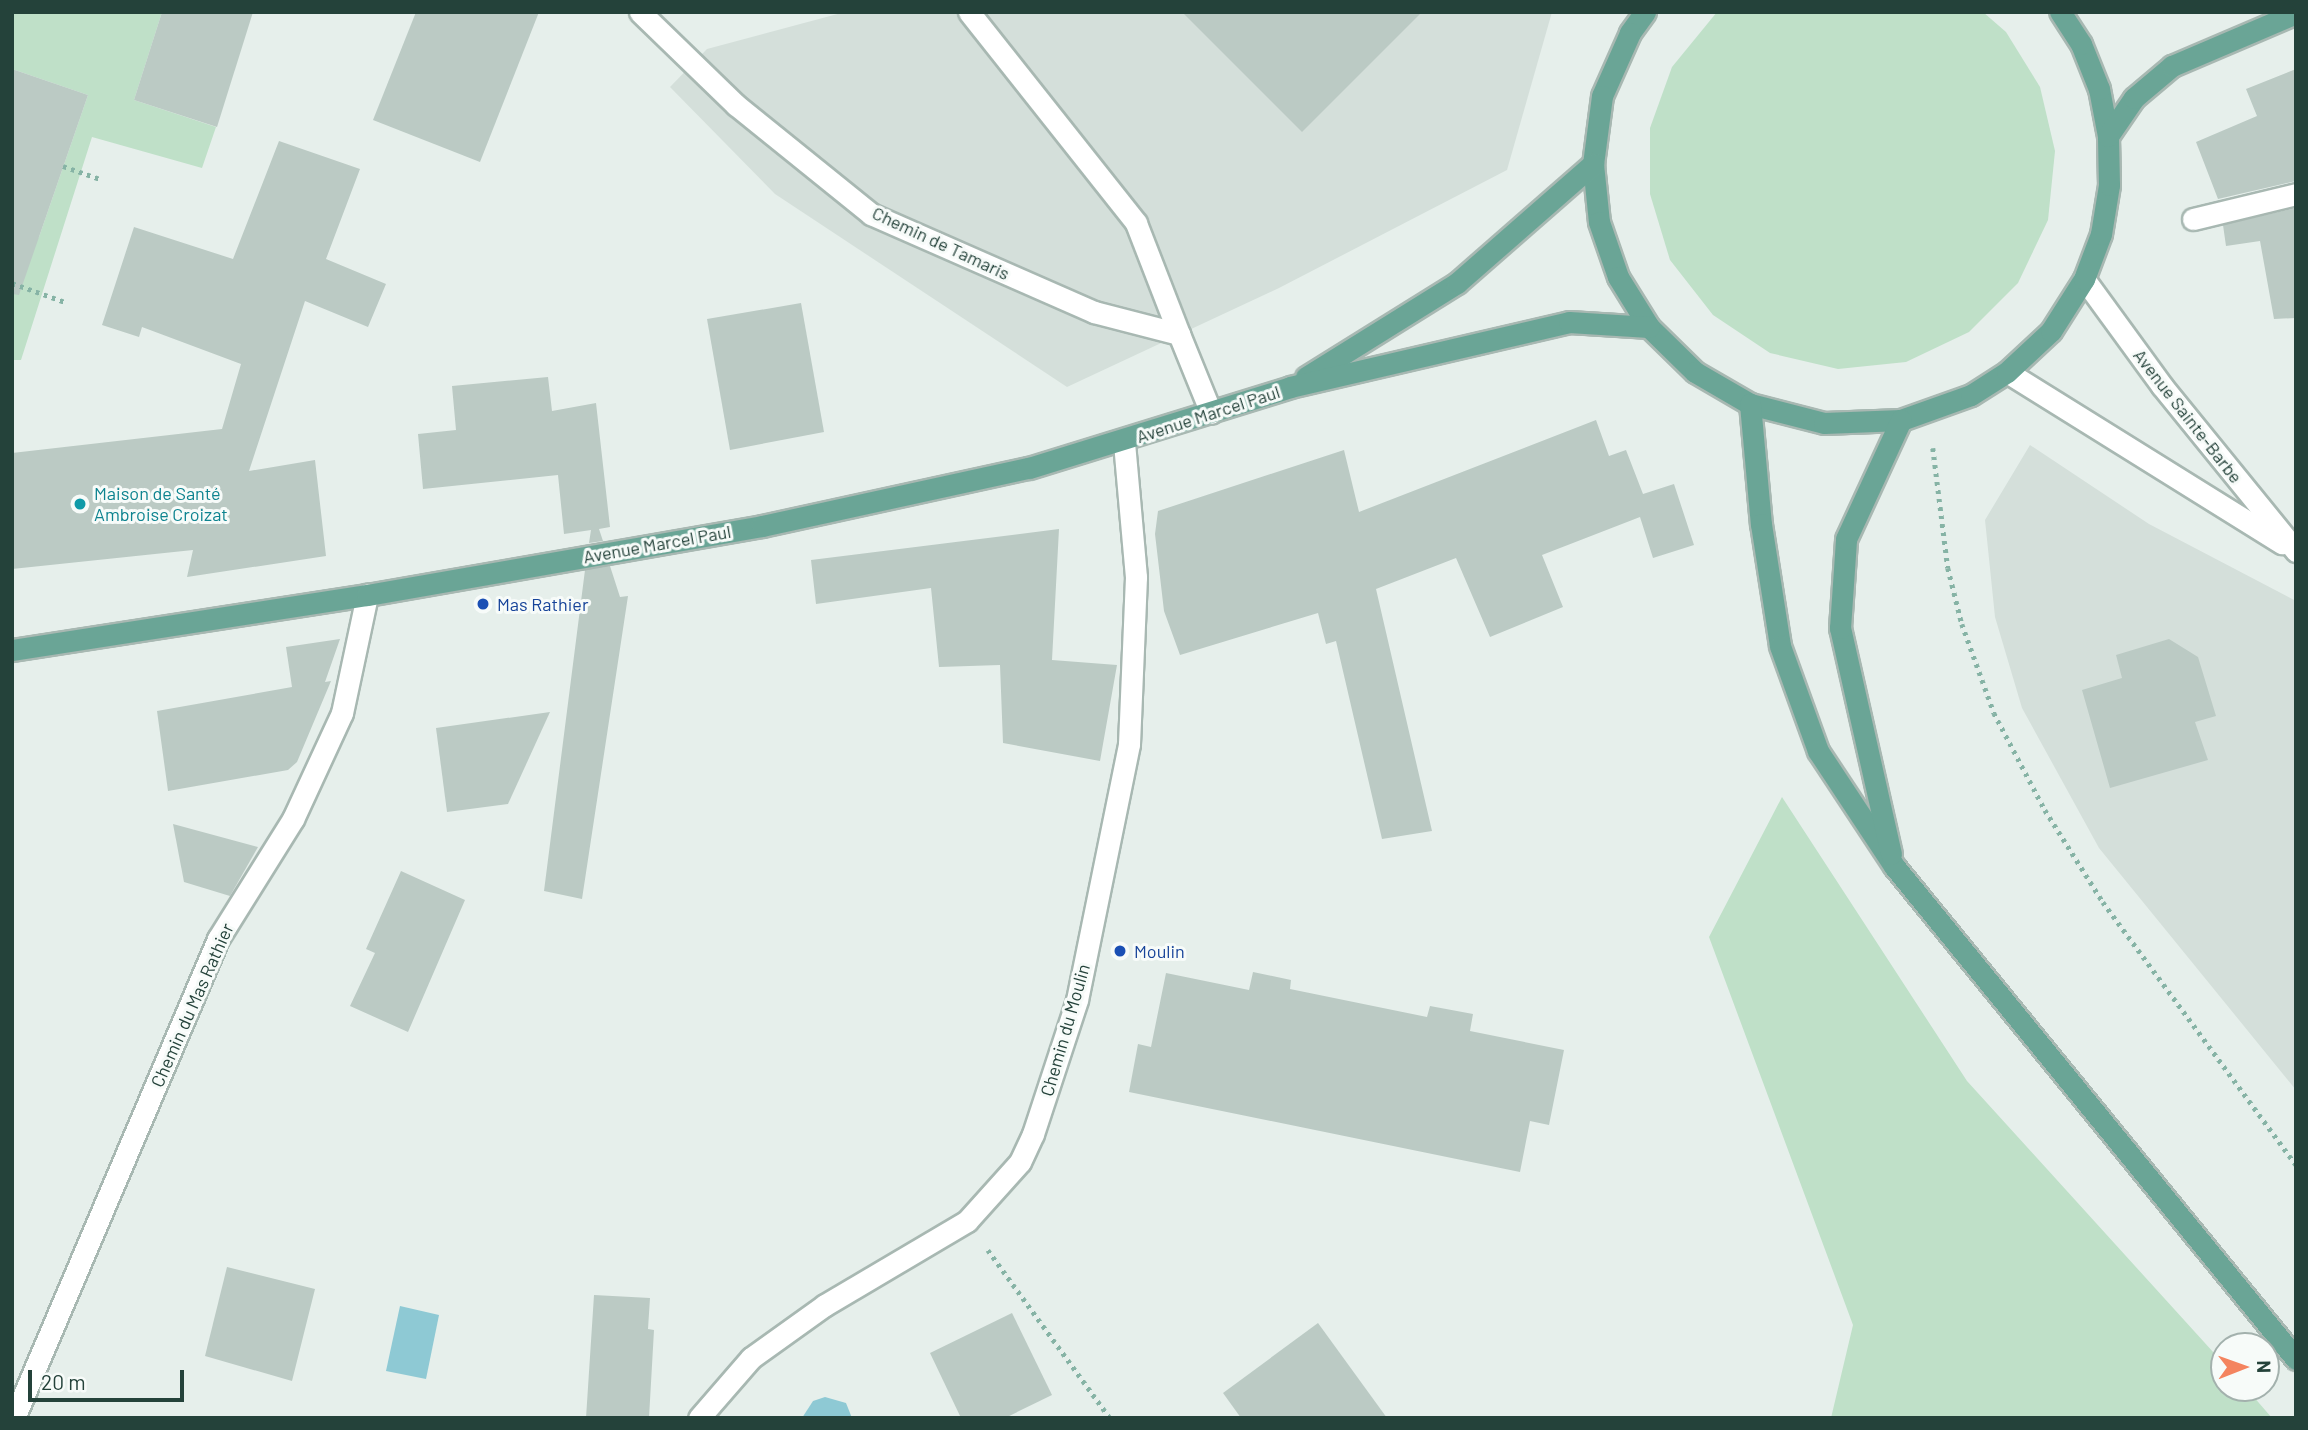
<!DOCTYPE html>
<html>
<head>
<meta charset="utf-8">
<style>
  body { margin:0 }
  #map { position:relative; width:2308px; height:1430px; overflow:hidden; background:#e6efeb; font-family:Barlow,sans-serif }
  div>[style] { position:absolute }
  .built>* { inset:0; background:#d4dfda }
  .green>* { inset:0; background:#bfe0c8 }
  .water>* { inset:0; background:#8ec9d4 }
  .building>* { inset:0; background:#bbcac4 }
  .path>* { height:4.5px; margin-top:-2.25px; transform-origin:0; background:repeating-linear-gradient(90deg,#86b3a5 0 3.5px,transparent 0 8.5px) }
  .roads { filter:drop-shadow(2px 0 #a8b8b2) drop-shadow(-2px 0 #a8b8b2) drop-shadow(0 2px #a8b8b2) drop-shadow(0 -2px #a8b8b2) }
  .minor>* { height:21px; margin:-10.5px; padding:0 10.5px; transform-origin:10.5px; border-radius:10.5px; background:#fff }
  .major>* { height:21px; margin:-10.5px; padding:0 10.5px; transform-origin:10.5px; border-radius:10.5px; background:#6aa596 }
  .dots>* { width:19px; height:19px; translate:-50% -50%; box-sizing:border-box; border:4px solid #f7fbf9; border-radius:50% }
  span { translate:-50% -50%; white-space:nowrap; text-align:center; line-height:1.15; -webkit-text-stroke:6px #f7fbf9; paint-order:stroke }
  .street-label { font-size:18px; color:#24423a }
  .culture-label { font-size:18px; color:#0d838f }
  .left { translate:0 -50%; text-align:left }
  .transit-label { font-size:18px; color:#164399 }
  .frame { position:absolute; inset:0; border:14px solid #24423a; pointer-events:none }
  .north { position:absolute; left:2210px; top:1332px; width:70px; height:70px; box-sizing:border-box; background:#f7fbf9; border:2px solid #a3b1ad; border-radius:50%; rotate:89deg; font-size:19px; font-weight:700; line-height:28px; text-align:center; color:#24423a }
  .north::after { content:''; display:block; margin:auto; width:24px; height:32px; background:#f4845f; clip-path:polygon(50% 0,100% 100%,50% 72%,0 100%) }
  .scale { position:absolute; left:28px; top:1370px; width:156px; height:32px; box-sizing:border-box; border:4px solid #24423a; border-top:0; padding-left:9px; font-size:21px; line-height:24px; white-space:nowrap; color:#24423a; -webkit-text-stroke:5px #f7fbf9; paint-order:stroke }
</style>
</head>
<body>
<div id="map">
  <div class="built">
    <i style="clip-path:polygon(845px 12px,1552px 12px,1507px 170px,1279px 288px,1067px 387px,775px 194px,670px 87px,707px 49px)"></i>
    <i style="clip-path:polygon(2030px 445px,2149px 524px,2296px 601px,2296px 1090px,2099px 848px,2022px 708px,1995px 617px,1985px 520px)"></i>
  </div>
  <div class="green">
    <i style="clip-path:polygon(12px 12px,162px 12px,134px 100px,216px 127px,202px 168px,92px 137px,21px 360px,12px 360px,12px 267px,39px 237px,88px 95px,12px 69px)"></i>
    <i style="clip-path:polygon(1717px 12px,1983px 12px,2006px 32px,2040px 87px,2055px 151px,2048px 220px,2018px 283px,1969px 332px,1906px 362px,1838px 369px,1770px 353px,1713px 315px,1670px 260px,1650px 194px,1650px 128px,1672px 67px)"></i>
    <i style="clip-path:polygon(1782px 797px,1967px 1081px,2224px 1364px,2224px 1388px,2246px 1388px,2272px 1418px,1831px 1418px,1853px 1325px,1709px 937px)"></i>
  </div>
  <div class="water">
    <i style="clip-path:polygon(400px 1306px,439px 1315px,426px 1379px,386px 1371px)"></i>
    <i style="clip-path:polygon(825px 1397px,846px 1403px,852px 1418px,802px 1418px,813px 1401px)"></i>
  </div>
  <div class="building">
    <i style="clip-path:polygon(162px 12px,253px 12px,217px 127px,134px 100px)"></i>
    <i style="clip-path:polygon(416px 12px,539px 12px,480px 162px,373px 120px)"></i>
    <i style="clip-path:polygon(1182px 12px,1422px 12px,1302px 132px)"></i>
    <i style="clip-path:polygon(12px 69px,88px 95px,19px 295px,12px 294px)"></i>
    <i style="clip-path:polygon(2296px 69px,2296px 181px,2218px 199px,2196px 142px,2257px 116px,2246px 89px)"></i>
    <i style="clip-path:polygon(279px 141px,360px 169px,326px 259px,386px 284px,368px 327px,305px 301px,249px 471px,315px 460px,326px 556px,187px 577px,193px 550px,12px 569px,12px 453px,222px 429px,241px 364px,142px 327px,139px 337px,102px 325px,134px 227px,233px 259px)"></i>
    <i style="clip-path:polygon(2296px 208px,2296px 318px,2274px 319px,2260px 241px,2226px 246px,2223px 225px)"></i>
    <i style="clip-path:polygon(801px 303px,824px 432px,730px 450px,707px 319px)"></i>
    <i style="clip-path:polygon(548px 377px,552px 411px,596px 403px,610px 527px,599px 529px,603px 541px,589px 543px,591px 530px,564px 534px,558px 475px,423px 489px,418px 434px,456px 430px,452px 386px)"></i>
    <i style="clip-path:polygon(1596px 420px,1609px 456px,1626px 450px,1643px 494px,1674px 484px,1694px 545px,1653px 558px,1640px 517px,1542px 555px,1563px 607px,1490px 637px,1456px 558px,1376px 589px,1432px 831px,1382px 839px,1336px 641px,1326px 644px,1318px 613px,1180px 655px,1164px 611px,1155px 534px,1158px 511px,1344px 450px,1359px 512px)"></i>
    <i style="clip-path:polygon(1059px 529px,1052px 660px,1117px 665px,1100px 761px,1003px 743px,1000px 665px,939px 667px,931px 588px,816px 604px,811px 560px)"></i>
    <i style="clip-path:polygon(610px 566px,620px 597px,628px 596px,582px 899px,544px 891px,585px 570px)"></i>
    <i style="clip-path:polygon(340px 639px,325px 682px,331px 681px,297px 762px,288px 770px,168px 791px,157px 711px,292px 687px,286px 647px)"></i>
    <i style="clip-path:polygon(2169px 639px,2198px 657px,2216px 716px,2195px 722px,2208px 760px,2110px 788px,2082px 690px,2122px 678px,2116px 655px)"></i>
    <i style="clip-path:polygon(550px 712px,508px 804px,447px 812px,436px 728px)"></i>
    <i style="clip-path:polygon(173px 824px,258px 847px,230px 896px,184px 882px)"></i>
    <i style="clip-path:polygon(401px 871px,465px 900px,408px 1032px,350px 1006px,375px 953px,366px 949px)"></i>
    <i style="clip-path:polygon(1253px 972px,1291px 980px,1290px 989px,1427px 1017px,1430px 1006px,1473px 1014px,1470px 1031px,1564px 1050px,1549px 1125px,1530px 1121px,1520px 1172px,1129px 1092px,1138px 1044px,1151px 1047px,1166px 973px,1249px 990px)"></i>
    <i style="clip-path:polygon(227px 1267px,315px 1289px,292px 1381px,205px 1356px)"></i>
    <i style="clip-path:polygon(594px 1295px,650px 1298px,648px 1329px,654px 1330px,649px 1418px,586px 1418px)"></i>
    <i style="clip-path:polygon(1012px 1313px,1052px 1395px,1005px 1418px,961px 1418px,930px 1353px)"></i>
    <i style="clip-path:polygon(1318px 1323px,1387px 1418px,1241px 1418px,1223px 1393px)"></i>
  </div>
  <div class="path">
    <i style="left:63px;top:166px;width:42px;rotate:19.3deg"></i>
    <i style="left:12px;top:283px;width:56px;rotate:19.7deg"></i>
    <i style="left:1933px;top:448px;width:121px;rotate:82.9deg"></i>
    <i style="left:1948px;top:568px;width:58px;rotate:76deg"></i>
    <i style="left:1962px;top:624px;width:95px;rotate:70.2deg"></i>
    <i style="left:1994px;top:713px;width:110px;rotate:62.3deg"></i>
    <i style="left:2045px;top:810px;width:109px;rotate:57.8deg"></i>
    <i style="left:2103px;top:902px;width:326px;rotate:53.7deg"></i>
    <i style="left:988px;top:1250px;width:208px;rotate:54deg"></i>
  </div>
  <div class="roads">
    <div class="minor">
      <i style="left:640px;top:12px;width:134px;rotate:44.1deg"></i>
      <i style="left:736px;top:105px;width:174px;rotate:38.9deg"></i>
      <i style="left:871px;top:214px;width:244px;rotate:23.7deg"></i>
      <i style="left:1094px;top:312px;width:88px;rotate:14.5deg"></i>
      <i style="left:1179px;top:334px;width:85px;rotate:67.9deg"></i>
      <i style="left:969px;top:12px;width:269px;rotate:51.6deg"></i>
      <i style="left:1136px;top:223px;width:119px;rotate:68.8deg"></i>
      <i style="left:2193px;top:219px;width:106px;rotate:-13.6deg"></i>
      <i style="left:2084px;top:279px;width:132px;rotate:53.9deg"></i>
      <i style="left:2162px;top:386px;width:213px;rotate:50.9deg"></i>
      <i style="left:2007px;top:372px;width:324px;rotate:31.9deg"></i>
      <i style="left:14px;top:1418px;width:521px;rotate:-66.93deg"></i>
      <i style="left:218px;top:939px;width:142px;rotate:-58deg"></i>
      <i style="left:293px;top:819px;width:117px;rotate:-65.2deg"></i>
      <i style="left:342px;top:713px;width:121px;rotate:-78deg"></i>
      <i style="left:699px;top:1418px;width:79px;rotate:-49.1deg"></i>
      <i style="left:751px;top:1358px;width:91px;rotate:-35.6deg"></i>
      <i style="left:825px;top:1305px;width:165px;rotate:-30.6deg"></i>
      <i style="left:967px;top:1221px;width:79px;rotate:-48.1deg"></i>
      <i style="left:1020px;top:1162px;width:31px;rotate:-65deg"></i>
      <i style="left:1033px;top:1134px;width:141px;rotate:-71.8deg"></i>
      <i style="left:1077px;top:1000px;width:261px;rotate:-78.5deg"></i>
      <i style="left:1129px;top:744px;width:167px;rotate:-87.6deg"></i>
      <i style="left:1136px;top:577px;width:136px;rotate:-95.1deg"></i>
    </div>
    <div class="major">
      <i style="left:1645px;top:12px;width:26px;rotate:126deg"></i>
      <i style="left:1630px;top:33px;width:69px;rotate:114deg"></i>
      <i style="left:1602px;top:96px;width:69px;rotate:97.5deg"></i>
      <i style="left:1593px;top:164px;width:58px;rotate:84.1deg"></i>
      <i style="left:1599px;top:222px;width:58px;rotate:70.9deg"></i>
      <i style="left:1618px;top:277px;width:59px;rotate:58.2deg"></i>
      <i style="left:1649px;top:327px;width:64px;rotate:44.4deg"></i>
      <i style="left:1695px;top:372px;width:64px;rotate:30.2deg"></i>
      <i style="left:1750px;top:404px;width:76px;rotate:14.4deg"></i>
      <i style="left:1824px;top:423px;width:77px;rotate:-2.2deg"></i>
      <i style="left:1901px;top:420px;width:74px;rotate:-19.7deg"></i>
      <i style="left:1971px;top:395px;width:43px;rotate:-32.6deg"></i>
      <i style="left:2007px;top:372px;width:60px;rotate:-43deg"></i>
      <i style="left:2051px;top:331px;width:62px;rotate:-57.6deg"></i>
      <i style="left:2084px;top:279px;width:48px;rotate:-69.3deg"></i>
      <i style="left:2101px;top:234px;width:50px;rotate:-80.7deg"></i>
      <i style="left:2109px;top:185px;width:49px;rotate:-91.2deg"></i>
      <i style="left:2108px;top:136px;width:48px;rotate:-100.8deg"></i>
      <i style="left:2099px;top:89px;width:48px;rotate:-111.8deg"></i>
      <i style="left:2081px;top:44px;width:38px;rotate:-123deg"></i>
      <i style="left:2108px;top:136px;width:46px;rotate:-55.6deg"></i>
      <i style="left:2134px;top:98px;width:50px;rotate:-40.1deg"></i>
      <i style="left:2172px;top:66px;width:135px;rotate:-23.1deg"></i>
      <i style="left:1306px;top:377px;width:178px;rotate:-31.9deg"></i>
      <i style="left:1457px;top:283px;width:181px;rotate:-41.2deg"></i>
      <i style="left:1750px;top:404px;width:121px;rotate:84.8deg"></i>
      <i style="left:1761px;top:524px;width:123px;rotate:81.1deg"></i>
      <i style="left:1780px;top:646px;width:112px;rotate:70.1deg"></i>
      <i style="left:1818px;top:751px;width:138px;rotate:56.5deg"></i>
      <i style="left:1894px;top:866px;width:636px;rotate:50.81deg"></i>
      <i style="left:12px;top:650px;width:359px;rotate:-8.8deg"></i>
      <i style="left:367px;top:595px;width:401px;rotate:-9.9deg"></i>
      <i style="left:762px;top:526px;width:273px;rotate:-12.3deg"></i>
      <i style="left:1029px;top:468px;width:273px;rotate:-17.2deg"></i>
      <i style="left:1290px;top:387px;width:286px;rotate:-13.1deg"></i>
      <i style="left:1569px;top:322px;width:80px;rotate:3.6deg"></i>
      <i style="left:1891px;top:854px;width:232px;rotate:-102.7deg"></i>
      <i style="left:1840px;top:628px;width:89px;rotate:-86.1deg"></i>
      <i style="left:1846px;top:539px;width:131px;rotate:-65.2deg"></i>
    </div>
  </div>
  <div class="dots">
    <i style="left:80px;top:504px;background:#0f9aa8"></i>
    <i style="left:483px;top:604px;background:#1a4fb4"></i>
    <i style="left:1120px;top:951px;background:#1a4fb4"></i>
  </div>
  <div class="street-label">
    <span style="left:941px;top:243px;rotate:25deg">Chemin de Tamaris</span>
    <span style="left:1208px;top:414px;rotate:-18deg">Avenue Marcel Paul</span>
    <span style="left:2188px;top:416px;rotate:52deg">Avenue Sainte-Barbe</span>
    <span style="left:657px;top:544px;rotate:-10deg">Avenue Marcel Paul</span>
    <span style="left:192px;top:1005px;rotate:-66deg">Chemin du Mas Rathier</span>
    <span style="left:1065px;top:1030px;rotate:-74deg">Chemin du Moulin</span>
  </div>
  <div class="culture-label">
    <span class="left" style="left:94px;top:504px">Maison de Santé<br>Ambroise Croizat</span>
  </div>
  <div class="transit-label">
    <span class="left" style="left:497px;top:604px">Mas Rathier</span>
    <span class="left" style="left:1134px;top:951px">Moulin</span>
  </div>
  <div class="frame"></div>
  <div class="north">N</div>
  <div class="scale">20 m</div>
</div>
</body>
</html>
